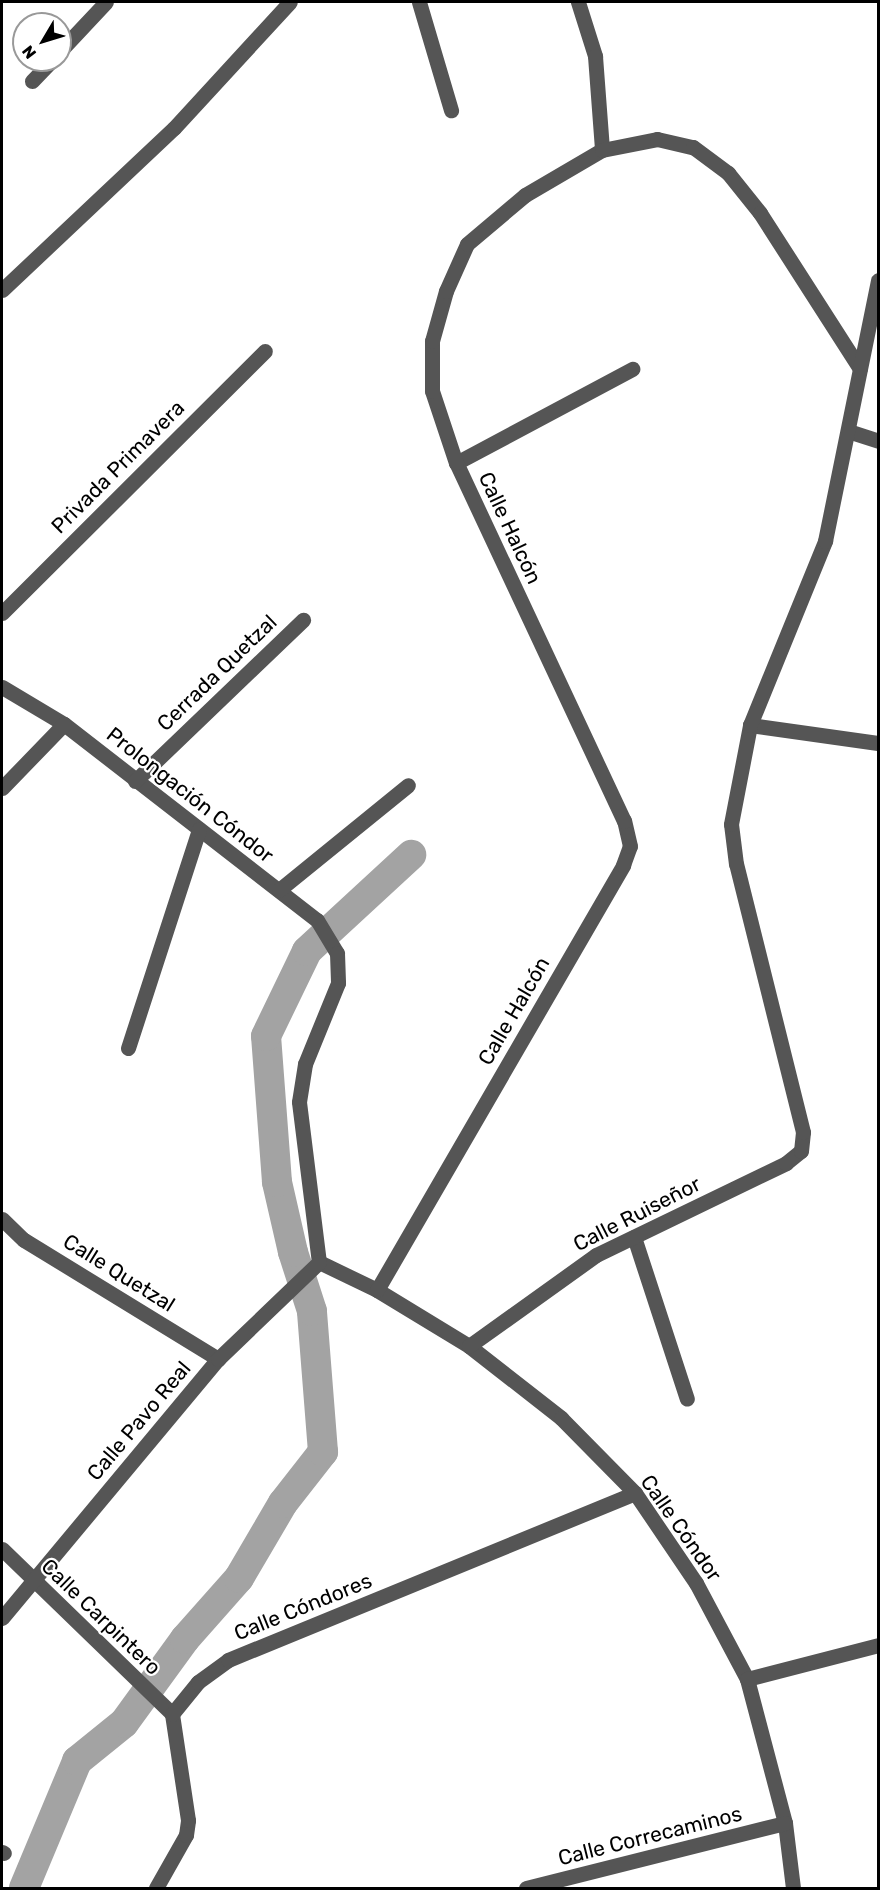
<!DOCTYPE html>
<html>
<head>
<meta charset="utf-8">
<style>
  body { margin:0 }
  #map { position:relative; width:880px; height:1890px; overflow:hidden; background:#fff; font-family:Rubik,sans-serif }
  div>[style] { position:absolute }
  .canal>* { height:30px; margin:-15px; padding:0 15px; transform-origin:15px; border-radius:15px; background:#a3a3a3 }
  .minor>* { height:15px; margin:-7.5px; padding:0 7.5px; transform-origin:7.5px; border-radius:7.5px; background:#555 }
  span { translate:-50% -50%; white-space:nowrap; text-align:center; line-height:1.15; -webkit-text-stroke:4.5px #fff; paint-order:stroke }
  .street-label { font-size:21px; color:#000 }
  .frame { position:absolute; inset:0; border:3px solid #000; pointer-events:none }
  .north { position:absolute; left:12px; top:12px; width:60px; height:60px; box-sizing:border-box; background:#fff; border:2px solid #999; border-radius:50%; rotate:232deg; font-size:16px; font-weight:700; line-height:24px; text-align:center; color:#000 }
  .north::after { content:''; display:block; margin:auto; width:21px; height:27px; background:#000; clip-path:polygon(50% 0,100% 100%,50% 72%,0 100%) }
</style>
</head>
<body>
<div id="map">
  <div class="canal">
    <i style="left:24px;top:1888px;width:138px;rotate:-67.3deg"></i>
    <i style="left:77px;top:1761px;width:60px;rotate:-39deg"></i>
    <i style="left:124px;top:1723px;width:104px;rotate:-54deg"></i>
    <i style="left:185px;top:1639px;width:81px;rotate:-48.5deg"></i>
    <i style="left:239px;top:1578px;width:87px;rotate:-59.6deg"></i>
    <i style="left:283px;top:1503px;width:65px;rotate:-51.9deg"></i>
    <i style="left:323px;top:1452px;width:141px;rotate:-94.5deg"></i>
    <i style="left:312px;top:1311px;width:62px;rotate:-107.9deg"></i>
    <i style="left:293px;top:1252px;width:72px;rotate:-102.9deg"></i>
    <i style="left:277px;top:1182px;width:146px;rotate:-94.3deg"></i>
    <i style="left:266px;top:1036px;width:94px;rotate:-64.2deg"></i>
    <i style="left:307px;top:951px;width:142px;rotate:-42.7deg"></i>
  </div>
  <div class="minor">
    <i style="left:419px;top:2px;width:113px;rotate:73.5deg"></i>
    <i style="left:578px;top:2px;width:57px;rotate:72.5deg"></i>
    <i style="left:595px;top:56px;width:94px;rotate:85.7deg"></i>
    <i style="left:60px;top:51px;width:67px;rotate:-46.8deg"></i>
    <i style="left:32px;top:81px;width:29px;rotate:-46deg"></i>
    <i style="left:2px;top:290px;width:236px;rotate:-43.3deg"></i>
    <i style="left:174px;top:128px;width:171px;rotate:-47.4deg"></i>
    <i style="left:848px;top:431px;width:32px;rotate:18deg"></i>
    <i style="left:456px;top:463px;width:200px;rotate:-28.1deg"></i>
    <i style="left:2px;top:613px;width:371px;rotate:-44.9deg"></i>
    <i style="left:2px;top:687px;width:72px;rotate:30.8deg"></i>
    <i style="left:64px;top:724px;width:320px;rotate:37.8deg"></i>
    <i style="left:317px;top:920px;width:39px;rotate:59deg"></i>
    <i style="left:337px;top:953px;width:30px;rotate:88deg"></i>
    <i style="left:338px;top:983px;width:87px;rotate:112.2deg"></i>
    <i style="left:305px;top:1064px;width:38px;rotate:99deg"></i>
    <i style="left:299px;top:1102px;width:161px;rotate:82.9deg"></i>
    <i style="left:750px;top:725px;width:129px;rotate:8deg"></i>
    <i style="left:135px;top:781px;width:233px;rotate:-43.8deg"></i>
    <i style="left:2px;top:788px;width:89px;rotate:-45.9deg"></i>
    <i style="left:279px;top:890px;width:166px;rotate:-39.1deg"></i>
    <i style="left:128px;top:1048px;width:230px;rotate:-72deg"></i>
    <i style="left:2px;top:1219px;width:30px;rotate:44deg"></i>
    <i style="left:24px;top:1240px;width:228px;rotate:31.5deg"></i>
    <i style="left:634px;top:1237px;width:170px;rotate:71.9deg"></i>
    <i style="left:319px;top:1262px;width:64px;rotate:25.8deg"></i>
    <i style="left:377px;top:1290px;width:108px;rotate:31.3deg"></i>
    <i style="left:469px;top:1346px;width:117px;rotate:38deg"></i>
    <i style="left:561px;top:1418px;width:105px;rotate:45.4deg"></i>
    <i style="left:635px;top:1493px;width:109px;rotate:55.9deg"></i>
    <i style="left:696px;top:1583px;width:109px;rotate:62deg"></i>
    <i style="left:747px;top:1679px;width:149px;rotate:75.2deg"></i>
    <i style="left:785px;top:1823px;width:65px;rotate:83deg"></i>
    <i style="left:377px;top:1290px;width:491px;rotate:-59.9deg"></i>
    <i style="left:623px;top:865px;width:20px;rotate:-70deg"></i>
    <i style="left:630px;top:846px;width:26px;rotate:-103deg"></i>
    <i style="left:624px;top:821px;width:395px;rotate:-115.1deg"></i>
    <i style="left:456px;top:463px;width:76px;rotate:-108.4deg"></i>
    <i style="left:432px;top:391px;width:50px;rotate:-90deg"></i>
    <i style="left:432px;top:341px;width:52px;rotate:-74.4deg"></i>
    <i style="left:446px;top:291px;width:51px;rotate:-65.9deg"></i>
    <i style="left:467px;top:244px;width:76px;rotate:-40.2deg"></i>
    <i style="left:525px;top:195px;width:89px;rotate:-30.3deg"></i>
    <i style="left:602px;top:150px;width:56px;rotate:-11.3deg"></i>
    <i style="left:657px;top:139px;width:37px;rotate:13deg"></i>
    <i style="left:693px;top:147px;width:44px;rotate:36.6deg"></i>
    <i style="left:728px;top:173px;width:51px;rotate:51.3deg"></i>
    <i style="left:760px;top:213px;width:185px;rotate:57.3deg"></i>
    <i style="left:469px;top:1346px;width:156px;rotate:-35.6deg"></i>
    <i style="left:596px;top:1255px;width:211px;rotate:-25.8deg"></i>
    <i style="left:786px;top:1163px;width:19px;rotate:-39deg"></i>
    <i style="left:801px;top:1151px;width:19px;rotate:-84deg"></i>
    <i style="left:803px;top:1132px;width:276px;rotate:-104deg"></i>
    <i style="left:736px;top:864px;width:40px;rotate:-97.1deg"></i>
    <i style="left:731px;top:824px;width:101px;rotate:-79.1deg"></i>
    <i style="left:750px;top:725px;width:199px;rotate:-67.8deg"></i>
    <i style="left:825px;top:541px;width:266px;rotate:-78.5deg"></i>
    <i style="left:2px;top:1549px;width:237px;rotate:44.1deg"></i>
    <i style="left:2px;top:1618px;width:337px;rotate:-50.2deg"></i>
    <i style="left:218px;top:1359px;width:140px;rotate:-43.8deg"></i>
    <i style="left:747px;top:1679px;width:135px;rotate:-14.5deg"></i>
    <i style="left:2px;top:1852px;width:2px;rotate:27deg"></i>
    <i style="left:156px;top:1888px;width:61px;rotate:-60.5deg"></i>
    <i style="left:186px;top:1835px;width:15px;rotate:-82deg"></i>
    <i style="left:188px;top:1820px;width:107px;rotate:-98.6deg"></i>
    <i style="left:172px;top:1714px;width:41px;rotate:-50.9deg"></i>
    <i style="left:198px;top:1682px;width:37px;rotate:-36deg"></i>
    <i style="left:228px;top:1660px;width:440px;rotate:-22.3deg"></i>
    <i style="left:526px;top:1888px;width:267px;rotate:-14.1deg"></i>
  </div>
  <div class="street-label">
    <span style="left:118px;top:467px;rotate:-45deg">Privada Primavera</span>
    <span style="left:510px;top:528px;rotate:65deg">Calle Halcón</span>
    <span style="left:217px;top:673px;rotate:-44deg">Cerrada Quetzal</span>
    <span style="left:190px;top:795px;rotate:38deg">Prolongación Cóndor</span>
    <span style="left:514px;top:1011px;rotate:-60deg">Calle Halcón</span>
    <span style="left:637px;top:1214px;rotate:-27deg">Calle Ruiseñor</span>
    <span style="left:119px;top:1273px;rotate:32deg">Calle Quetzal</span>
    <span style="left:139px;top:1421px;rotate:-50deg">Calle Pavo Real</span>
    <span style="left:681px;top:1528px;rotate:55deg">Calle Cóndor</span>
    <span style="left:303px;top:1607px;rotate:-22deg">Calle Cóndores</span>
    <span style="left:101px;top:1617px;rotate:44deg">Calle Carpintero</span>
    <span style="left:650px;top:1836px;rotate:-14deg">Calle Correcaminos</span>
  </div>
  <div class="frame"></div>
  <div class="north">N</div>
</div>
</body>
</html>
